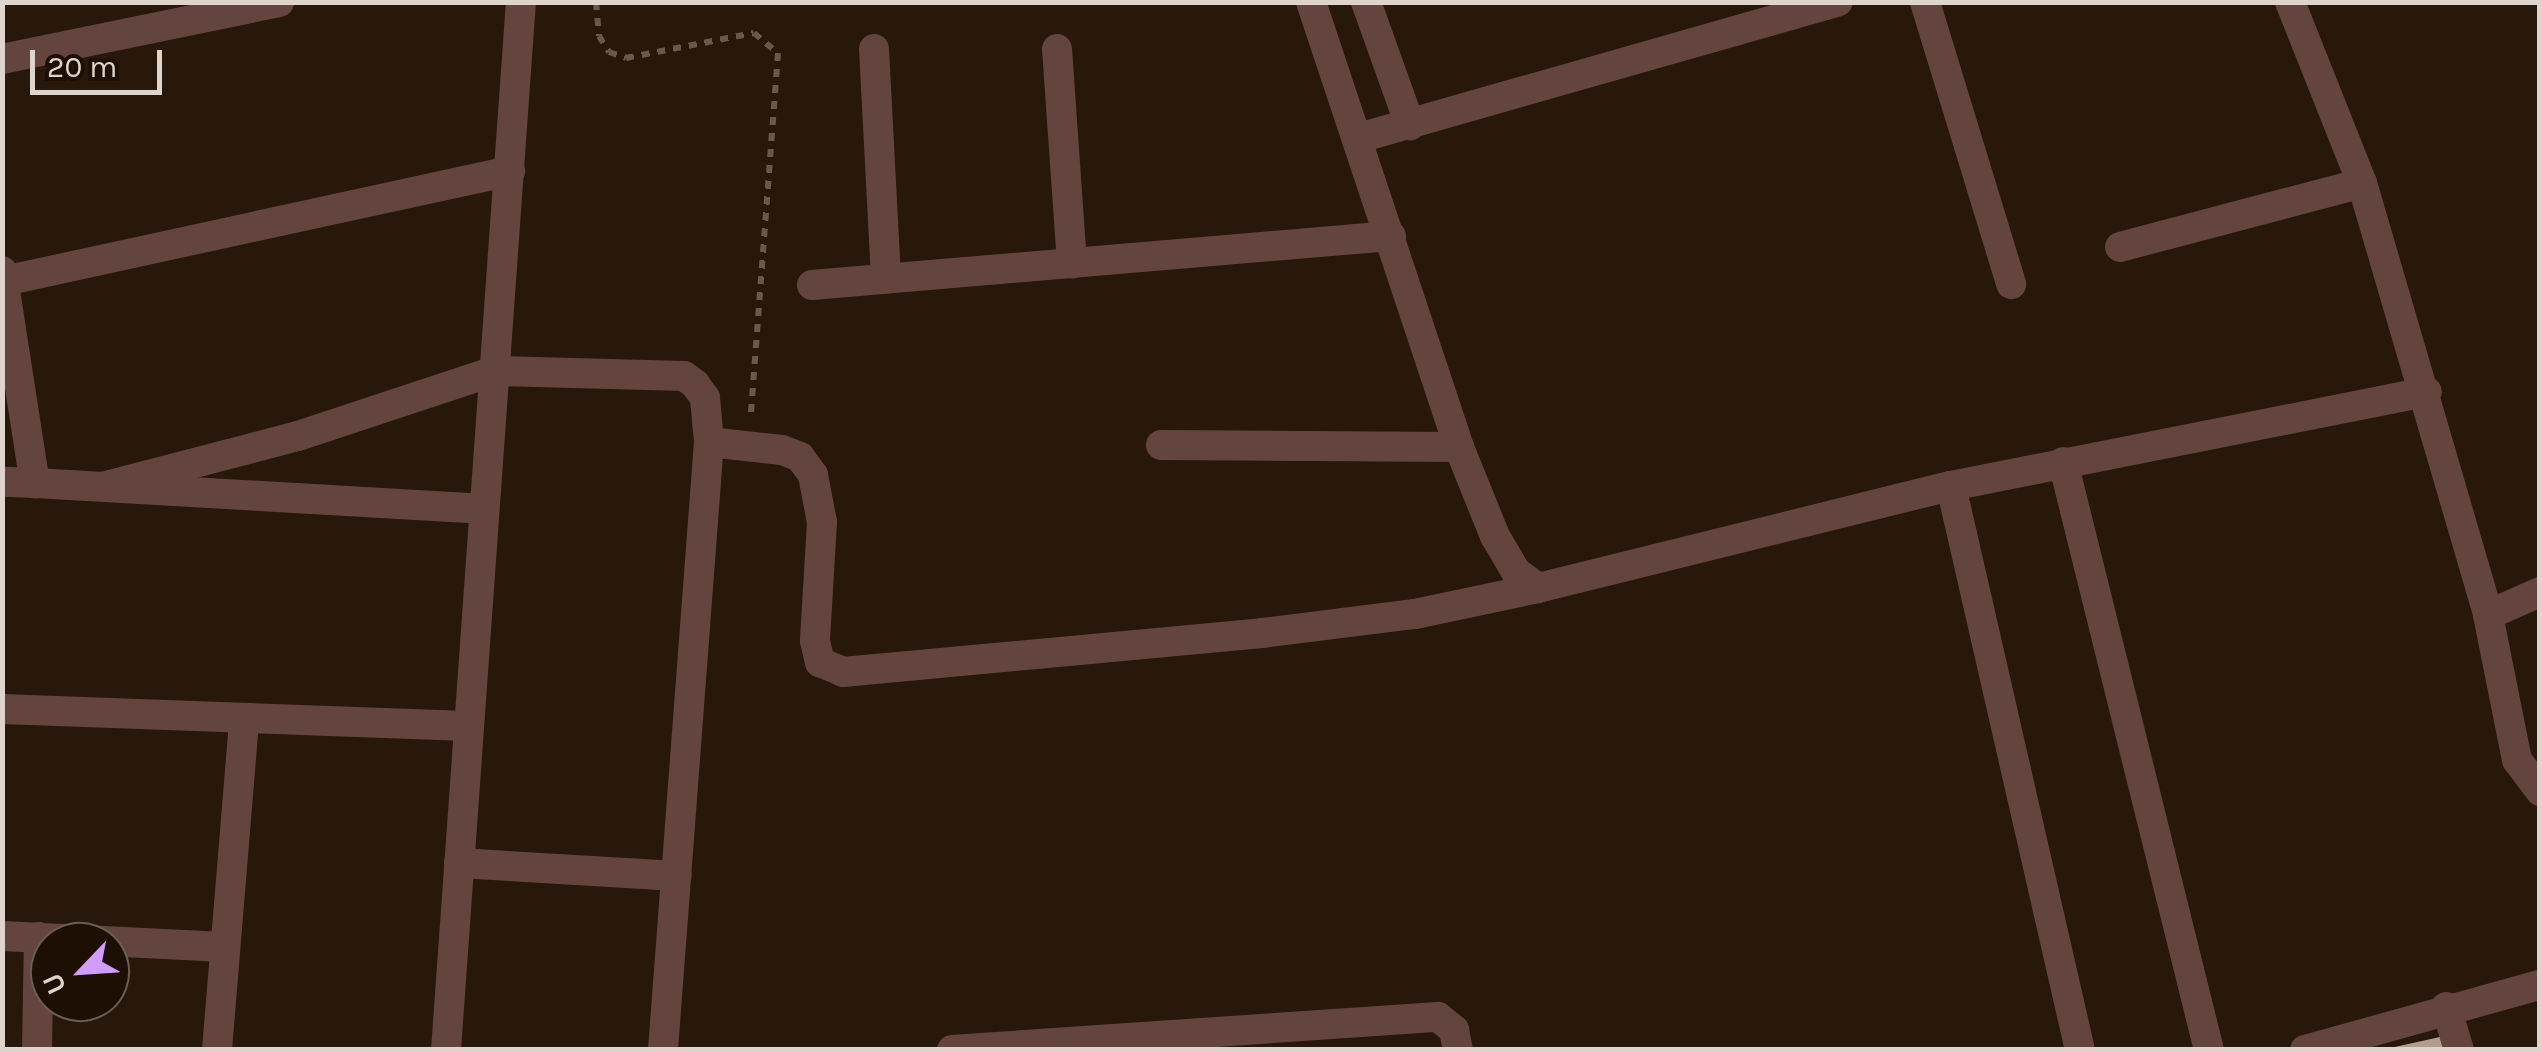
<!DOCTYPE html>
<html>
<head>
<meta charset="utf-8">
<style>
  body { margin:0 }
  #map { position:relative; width:2542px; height:1052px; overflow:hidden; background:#27180b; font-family:Karla,sans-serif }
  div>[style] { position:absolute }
  .building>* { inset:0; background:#b29c8e }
  .path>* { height:6px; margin-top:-3px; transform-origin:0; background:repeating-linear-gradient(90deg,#67594e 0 8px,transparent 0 16px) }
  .minor>* { height:30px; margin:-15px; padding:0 15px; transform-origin:15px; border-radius:15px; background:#64443f }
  span { translate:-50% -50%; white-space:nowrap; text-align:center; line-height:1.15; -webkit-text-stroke:10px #1d0f04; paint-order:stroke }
  .frame { position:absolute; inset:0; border:5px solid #dfd4cc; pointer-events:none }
  .north { position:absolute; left:30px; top:922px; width:100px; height:100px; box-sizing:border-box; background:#1d0f04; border:2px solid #6b5e54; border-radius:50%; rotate:245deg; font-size:28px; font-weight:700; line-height:40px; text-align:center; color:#dfd4cc }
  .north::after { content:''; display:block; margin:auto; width:35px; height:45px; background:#d09dff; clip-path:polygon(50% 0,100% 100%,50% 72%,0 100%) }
  .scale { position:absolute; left:30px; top:50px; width:132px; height:45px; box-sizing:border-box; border:5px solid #dfd4cc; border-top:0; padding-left:12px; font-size:30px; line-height:35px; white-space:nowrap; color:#dfd4cc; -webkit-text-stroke:8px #1d0f04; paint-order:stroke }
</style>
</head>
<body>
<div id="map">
  <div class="building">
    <i style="clip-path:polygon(2449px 1035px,2452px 1050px,2391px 1050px,2390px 1048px)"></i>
  </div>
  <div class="path">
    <i style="left:596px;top:2px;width:34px;rotate:85deg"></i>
    <i style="left:599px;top:36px;width:19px;rotate:58deg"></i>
    <i style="left:609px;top:52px;width:18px;rotate:19deg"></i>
    <i style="left:626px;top:58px;width:130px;rotate:-11.1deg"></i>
    <i style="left:754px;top:33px;width:31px;rotate:40deg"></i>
    <i style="left:778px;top:53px;width:361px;rotate:94.3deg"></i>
  </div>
  <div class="minor">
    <i style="left:1311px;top:2px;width:469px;rotate:71.6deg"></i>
    <i style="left:1459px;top:447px;width:96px;rotate:68deg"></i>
    <i style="left:1495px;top:536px;width:42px;rotate:59.7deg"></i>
    <i style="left:1516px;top:572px;width:27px;rotate:36deg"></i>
    <i style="left:1538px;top:588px;width:425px;rotate:-13.9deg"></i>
    <i style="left:1951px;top:486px;width:485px;rotate:-11.2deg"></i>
    <i style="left:1366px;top:2px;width:131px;rotate:70.3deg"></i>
    <i style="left:1925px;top:2px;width:295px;rotate:73deg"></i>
    <i style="left:2290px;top:2px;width:195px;rotate:68.3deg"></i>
    <i style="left:2362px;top:183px;width:450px;rotate:73.7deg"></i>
    <i style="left:2488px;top:615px;width:148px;rotate:78.7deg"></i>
    <i style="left:2517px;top:760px;width:39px;rotate:53deg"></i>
    <i style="left:874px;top:49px;width:230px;rotate:87deg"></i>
    <i style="left:1057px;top:49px;width:215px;rotate:86deg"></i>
    <i style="left:2px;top:59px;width:283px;rotate:-11.6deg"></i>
    <i style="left:1359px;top:138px;width:498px;rotate:-15.9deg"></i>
    <i style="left:2120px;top:247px;width:250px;rotate:-14.8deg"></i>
    <i style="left:2px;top:271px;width:215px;rotate:81.2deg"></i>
    <i style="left:35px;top:483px;width:33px;rotate:-178deg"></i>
    <i style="left:4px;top:281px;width:518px;rotate:-12.26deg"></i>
    <i style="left:812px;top:285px;width:581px;rotate:-4.84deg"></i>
    <i style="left:709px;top:442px;width:73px;rotate:6.3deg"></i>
    <i style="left:782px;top:450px;width:19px;rotate:21deg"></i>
    <i style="left:800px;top:457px;width:22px;rotate:54deg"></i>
    <i style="left:813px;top:475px;width:48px;rotate:79.2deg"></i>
    <i style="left:822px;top:522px;width:119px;rotate:93.4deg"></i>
    <i style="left:815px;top:641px;width:22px;rotate:77deg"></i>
    <i style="left:820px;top:662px;width:25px;rotate:23deg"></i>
    <i style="left:843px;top:672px;width:421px;rotate:-5.3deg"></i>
    <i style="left:1262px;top:633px;width:154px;rotate:-7.1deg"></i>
    <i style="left:1415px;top:614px;width:126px;rotate:-11.9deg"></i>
    <i style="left:1161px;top:445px;width:298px;rotate:0.4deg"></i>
    <i style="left:2063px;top:462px;width:606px;rotate:76.06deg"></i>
    <i style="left:35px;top:483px;width:447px;rotate:3.3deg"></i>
    <i style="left:106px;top:486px;width:198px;rotate:-14.6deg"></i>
    <i style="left:298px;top:436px;width:207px;rotate:-18.3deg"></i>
    <i style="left:495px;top:371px;width:189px;rotate:1.5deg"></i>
    <i style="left:684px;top:376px;width:14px;rotate:36deg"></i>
    <i style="left:695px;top:384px;width:17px;rotate:54deg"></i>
    <i style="left:705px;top:398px;width:44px;rotate:84.8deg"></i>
    <i style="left:709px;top:442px;width:610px;rotate:94.33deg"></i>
    <i style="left:1951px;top:486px;width:579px;rotate:77.12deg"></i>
    <i style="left:2488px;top:615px;width:57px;rotate:-23.9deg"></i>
    <i style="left:2px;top:709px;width:465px;rotate:2.1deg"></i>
    <i style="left:459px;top:863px;width:218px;rotate:3.4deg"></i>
    <i style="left:2px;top:936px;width:223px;rotate:2.8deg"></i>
    <i style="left:2446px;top:1007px;width:45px;rotate:73.2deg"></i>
    <i style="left:37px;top:1050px;width:113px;rotate:-89deg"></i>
    <i style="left:217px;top:1050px;width:331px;rotate:-85.3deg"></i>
    <i style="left:446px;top:1050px;width:1051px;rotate:-85.91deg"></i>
    <i style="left:952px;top:1050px;width:487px;rotate:-3.9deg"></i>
    <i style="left:1438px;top:1017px;width:21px;rotate:39deg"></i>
    <i style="left:1454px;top:1030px;width:20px;rotate:79deg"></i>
    <i style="left:2305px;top:1050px;width:244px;rotate:-15.5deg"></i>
  </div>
  <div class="frame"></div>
  <div class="north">U</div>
  <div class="scale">20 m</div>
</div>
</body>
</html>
